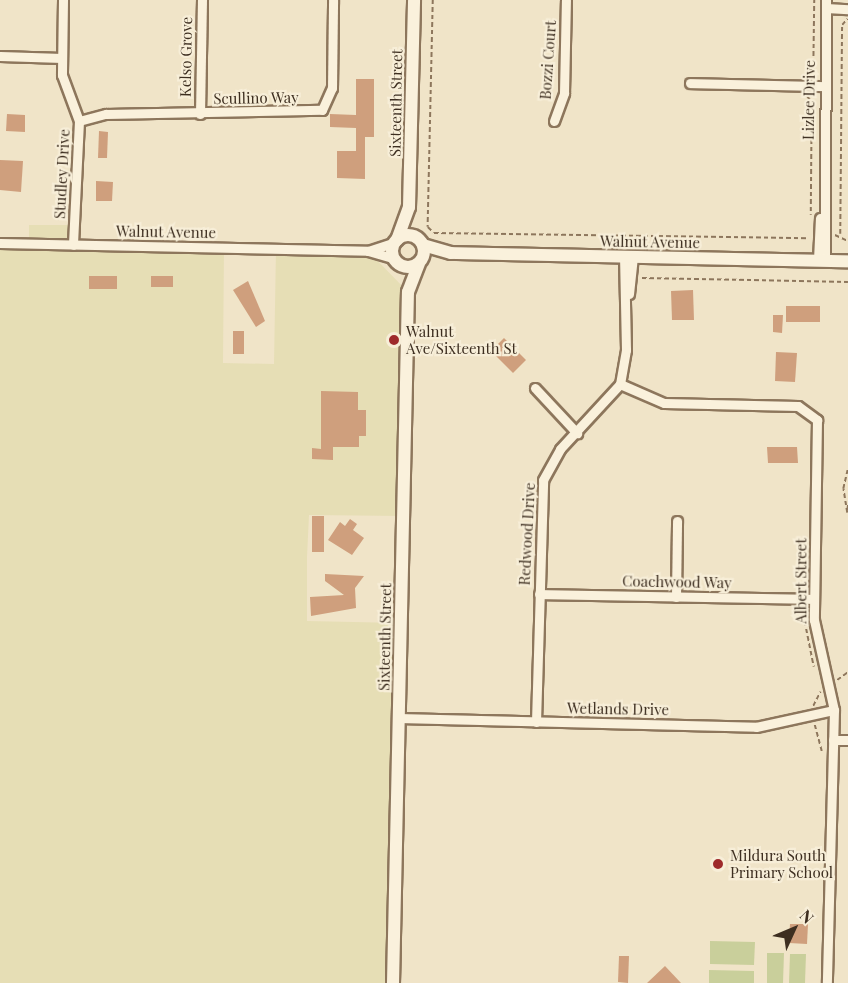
<!DOCTYPE html>
<html>
<head>
<meta charset="utf-8">
<style>
  body { margin:0 }
  #map { position:relative; width:848px; height:983px; overflow:hidden; background:#f0e4c8; font-family:"Playfair Display",serif }
  div>[style] { position:absolute }
  .farmland>* { inset:0; background:#e6deb5 }
  .green>* { inset:0; background:#c9cf9b }
  .building>* { inset:0; background:#cf9f7d }
  .path>* { height:1.5px; margin-top:-0.75px; transform-origin:0; background:repeating-linear-gradient(90deg,#8d765c 0 4.5px,transparent 0 7.5px) }
  .roads { filter:drop-shadow(2px 0 #8d765c) drop-shadow(-2px 0 #8d765c) drop-shadow(0 2px #8d765c) drop-shadow(0 -2px #8d765c) }
  .minor>* { height:9px; margin:-4.5px; padding:0 4.5px; transform-origin:4.5px; border-radius:4.5px; background:#faf1dc }
  .tertiary>* { height:12px; margin:-6px; padding:0 6px; transform-origin:6px; border-radius:6px; background:#faf1dc }
  .tertiary>.ring { margin:-6px; padding:0; box-sizing:content-box; background:none; border:12px solid #faf1dc; border-radius:50% }
  .dots>* { width:16px; height:16px; translate:-50% -50%; box-sizing:border-box; border:3px solid #f7eed8; border-radius:50% }
  span { translate:-50% -50%; white-space:nowrap; text-align:center; line-height:1.15; -webkit-text-stroke:4.5px #f7eed8; paint-order:stroke }
  .street-label { font-size:15px; color:#3d2e20 }
  .poi-label { font-size:15px; color:#3d2e20 }
  .left { translate:0 -50%; text-align:left }
  .north { position:absolute; left:764px; top:899px; width:60px; height:60px; -webkit-text-stroke:4px #f7eed8; paint-order:stroke; rotate:46deg; font-size:16px; font-weight:700; line-height:24px; text-align:center; color:#3d2e20 }
  .north::after { content:''; display:block; margin:auto; width:21px; height:27px; background:#3d2e20; clip-path:polygon(50% 0,100% 100%,50% 72%,0 100%) }
</style>
</head>
<body>
<div id="map">
  <div class="farmland">
    <i style="clip-path:polygon(29px 225px,80px 225px,80px 245px,224px 248px,223px 363px,274px 364px,276px 249px,368px 251px,408px 292px,403px 516px,309px 515px,307px 557px,307px 621px,400px 623px,393px 983px,0 983px,0 243px,29px 244px)"></i>
  </div>
  <div class="green">
    <i style="clip-path:polygon(710px 941px,755px 942px,754px 965px,710px 964px)"></i>
    <i style="clip-path:polygon(767px 953px,784px 953px,783px 983px,767px 983px)"></i>
    <i style="clip-path:polygon(790px 954px,806px 954px,805px 983px,789px 983px)"></i>
    <i style="clip-path:polygon(709px 970px,754px 971px,754px 983px,709px 983px)"></i>
  </div>
  <div class="building">
    <i style="clip-path:polygon(356px 79px,374px 79px,374px 137px,365px 137px,365px 179px,337px 178px,337px 151px,356px 151px,356px 128px,330px 127px,330px 114px,356px 115px)"></i>
    <i style="clip-path:polygon(7px 114px,25px 115px,25px 132px,6px 131px)"></i>
    <i style="clip-path:polygon(99px 131px,108px 132px,107px 158px,98px 158px)"></i>
    <i style="clip-path:polygon(0 160px,23px 161px,21px 192px,0 190px)"></i>
    <i style="clip-path:polygon(96px 181px,113px 182px,112px 201px,96px 201px)"></i>
    <i style="clip-path:polygon(89px 276px,117px 276px,117px 289px,89px 289px)"></i>
    <i style="clip-path:polygon(151px 276px,173px 276px,173px 287px,151px 287px)"></i>
    <i style="clip-path:polygon(248px 281px,265px 321px,256px 327px,233px 290px)"></i>
    <i style="clip-path:polygon(693px 290px,694px 320px,672px 320px,671px 291px)"></i>
    <i style="clip-path:polygon(786px 306px,820px 306px,820px 322px,786px 322px)"></i>
    <i style="clip-path:polygon(773px 315px,783px 315px,782px 333px,773px 332px)"></i>
    <i style="clip-path:polygon(233px 331px,244px 331px,244px 354px,233px 354px)"></i>
    <i style="clip-path:polygon(504px 338px,526px 360px,513px 373px,491px 351px)"></i>
    <i style="clip-path:polygon(776px 352px,797px 353px,795px 382px,775px 381px)"></i>
    <i style="clip-path:polygon(321px 391px,358px 392px,358px 410px,366px 410px,366px 436px,359px 436px,359px 447px,333px 447px,333px 460px,312px 459px,312px 448px,321px 449px)"></i>
    <i style="clip-path:polygon(767px 447px,797px 447px,798px 463px,768px 463px)"></i>
    <i style="clip-path:polygon(312px 516px,324px 516px,324px 552px,312px 552px)"></i>
    <i style="clip-path:polygon(350px 519px,357px 524px,353px 530px,364px 538px,352px 555px,328px 540px,340px 522px,345px 526px)"></i>
    <i style="clip-path:polygon(325px 574px,364px 576px,355px 588px,356px 608px,311px 616px,310px 597px,344px 595px,325px 581px)"></i>
    <i style="clip-path:polygon(790px 924px,808px 924px,807px 944px,789px 943px)"></i>
    <i style="clip-path:polygon(619px 956px,629px 956px,628px 983px,618px 982px)"></i>
    <i style="clip-path:polygon(665px 966px,681px 983px,647px 983px)"></i>
  </div>
  <div class="path">
    <i style="left:433px;top:0;width:227px;rotate:91.3deg"></i>
    <i style="left:428px;top:227px;width:8px;rotate:45deg"></i>
    <i style="left:434px;top:233px;width:374px;rotate:0.8deg"></i>
    <i style="left:807px;top:77px;width:8px;rotate:-45deg"></i>
    <i style="left:813px;top:71px;width:71px;rotate:-89.2deg"></i>
    <i style="left:807px;top:96px;width:8px;rotate:50deg"></i>
    <i style="left:812px;top:102px;width:113px;rotate:90.5deg"></i>
    <i style="left:840px;top:234px;width:209px;rotate:-89.5deg"></i>
    <i style="left:842px;top:25px;width:8px;rotate:-50deg"></i>
    <i style="left:835px;top:235px;width:14px;rotate:25deg"></i>
    <i style="left:642px;top:278px;width:206px;rotate:1.1deg"></i>
    <i style="left:847px;top:510px;width:6px;rotate:-81deg"></i>
    <i style="left:847px;top:513px;width:24px;rotate:-99deg"></i>
    <i style="left:843px;top:489px;width:22px;rotate:-77deg"></i>
    <i style="left:802px;top:607px;width:61px;rotate:78.7deg"></i>
    <i style="left:837px;top:680px;width:14px;rotate:-36deg"></i>
    <i style="left:813px;top:706px;width:16px;rotate:-63deg"></i>
    <i style="left:815px;top:725px;width:27px;rotate:75deg"></i>
  </div>
  <div class="roads">
    <div class="minor">
      <i style="left:63px;top:0;width:75px;rotate:90.8deg"></i>
      <i style="left:62px;top:75px;width:49px;rotate:69.7deg"></i>
      <i style="left:79px;top:121px;width:124px;rotate:92.8deg"></i>
      <i style="left:826px;top:8px;width:22px;rotate:3deg"></i>
      <i style="left:0;top:56px;width:62px;rotate:1.8deg"></i>
      <i style="left:690px;top:83px;width:134px;rotate:1.3deg"></i>
      <i style="left:200px;top:114px;width:114px;rotate:-89deg"></i>
      <i style="left:79px;top:121px;width:28px;rotate:-15deg"></i>
      <i style="left:106px;top:114px;width:216px;rotate:-1.1deg"></i>
      <i style="left:322px;top:110px;width:24px;rotate:-66deg"></i>
      <i style="left:332px;top:88px;width:88px;rotate:-89.3deg"></i>
      <i style="left:554px;top:121px;width:30px;rotate:-70deg"></i>
      <i style="left:564px;top:93px;width:93px;rotate:-88.8deg"></i>
      <i style="left:0;top:243px;width:368px;rotate:1.2deg"></i>
      <i style="left:368px;top:251px;width:28px;rotate:-18deg"></i>
      <i style="left:368px;top:251px;width:26px;rotate:16deg"></i>
      <i style="left:818px;top:260px;width:42px;rotate:-87.3deg"></i>
      <i style="left:825px;top:261px;width:261px;rotate:-89.8deg"></i>
      <i style="left:629px;top:294px;width:38px;rotate:-84deg"></i>
      <i style="left:620px;top:384px;width:48px;rotate:23.4deg"></i>
      <i style="left:664px;top:403px;width:134px;rotate:1.3deg"></i>
      <i style="left:798px;top:406px;width:24px;rotate:36deg"></i>
      <i style="left:817px;top:420px;width:200px;rotate:90.9deg"></i>
      <i style="left:814px;top:620px;width:92px;rotate:77.5deg"></i>
      <i style="left:834px;top:710px;width:273px;rotate:91.5deg"></i>
      <i style="left:535px;top:388px;width:62px;rotate:47deg"></i>
      <i style="left:539px;top:594px;width:275px;rotate:1deg"></i>
      <i style="left:676px;top:597px;width:76px;rotate:-89.2deg"></i>
      <i style="left:398px;top:718px;width:358px;rotate:1.4deg"></i>
      <i style="left:756px;top:727px;width:80px;rotate:-12.3deg"></i>
      <i style="left:536px;top:722px;width:242px;rotate:-88.3deg"></i>
      <i style="left:543px;top:480px;width:35px;rotate:-61deg"></i>
      <i style="left:560px;top:449px;width:88px;rotate:-47.3deg"></i>
      <i style="left:620px;top:384px;width:35px;rotate:-80deg"></i>
      <i style="left:626px;top:350px;width:94px;rotate:-91.2deg"></i>
      <i style="left:833px;top:740px;width:15px"></i>
    </div>
    <div class="tertiary">
      <i class="ring" style="left:392px;top:235px;width:20px;height:20px"></i>
      <i style="left:397px;top:240px;width:35px;rotate:-70deg"></i>
      <i style="left:409px;top:207px;width:207px;rotate:-88.6deg"></i>
      <i style="left:423px;top:245px;width:29px;rotate:16deg"></i>
      <i style="left:451px;top:253px;width:397px;rotate:1.2deg"></i>
      <i style="left:393px;top:983px;width:691px;rotate:-88.76deg"></i>
      <i style="left:408px;top:292px;width:30px;rotate:-69deg"></i>
    </div>
  </div>
  <div class="dots">
    <i style="left:394px;top:340px;background:#9e2a2b"></i>
    <i style="left:718px;top:864px;background:#9e2a2b"></i>
  </div>
  <div class="street-label">
    <span style="left:186px;top:57px;rotate:-89deg">Kelso Grove</span>
    <span style="left:548px;top:60px;rotate:-86deg">Bozzi Court</span>
    <span style="left:256px;top:98px;rotate:-1deg">Scullino Way</span>
    <span style="left:809px;top:100px;rotate:-89deg">Lizlee Drive</span>
    <span style="left:396px;top:103px;rotate:-89deg">Sixteenth Street</span>
    <span style="left:62px;top:174px;rotate:-87deg">Studley Drive</span>
    <span style="left:166px;top:232px;rotate:1deg">Walnut Avenue</span>
    <span style="left:650px;top:242px;rotate:1deg">Walnut Avenue</span>
    <span style="left:527px;top:534px;rotate:-87deg">Redwood Drive</span>
    <span style="left:801px;top:581px;rotate:-90deg">Albert Street</span>
    <span style="left:677px;top:582px;rotate:1deg">Coachwood Way</span>
    <span style="left:385px;top:637px;rotate:-89deg">Sixteenth Street</span>
    <span style="left:618px;top:709px;rotate:1deg">Wetlands Drive</span>
  </div>
  <div class="poi-label">
    <span class="left" style="left:406px;top:340px">Walnut<br>Ave/Sixteenth St</span>
    <span class="left" style="left:730px;top:864px">Mildura South<br>Primary School</span>
  </div>
  <div class="north">N</div>
</div>
</body>
</html>
